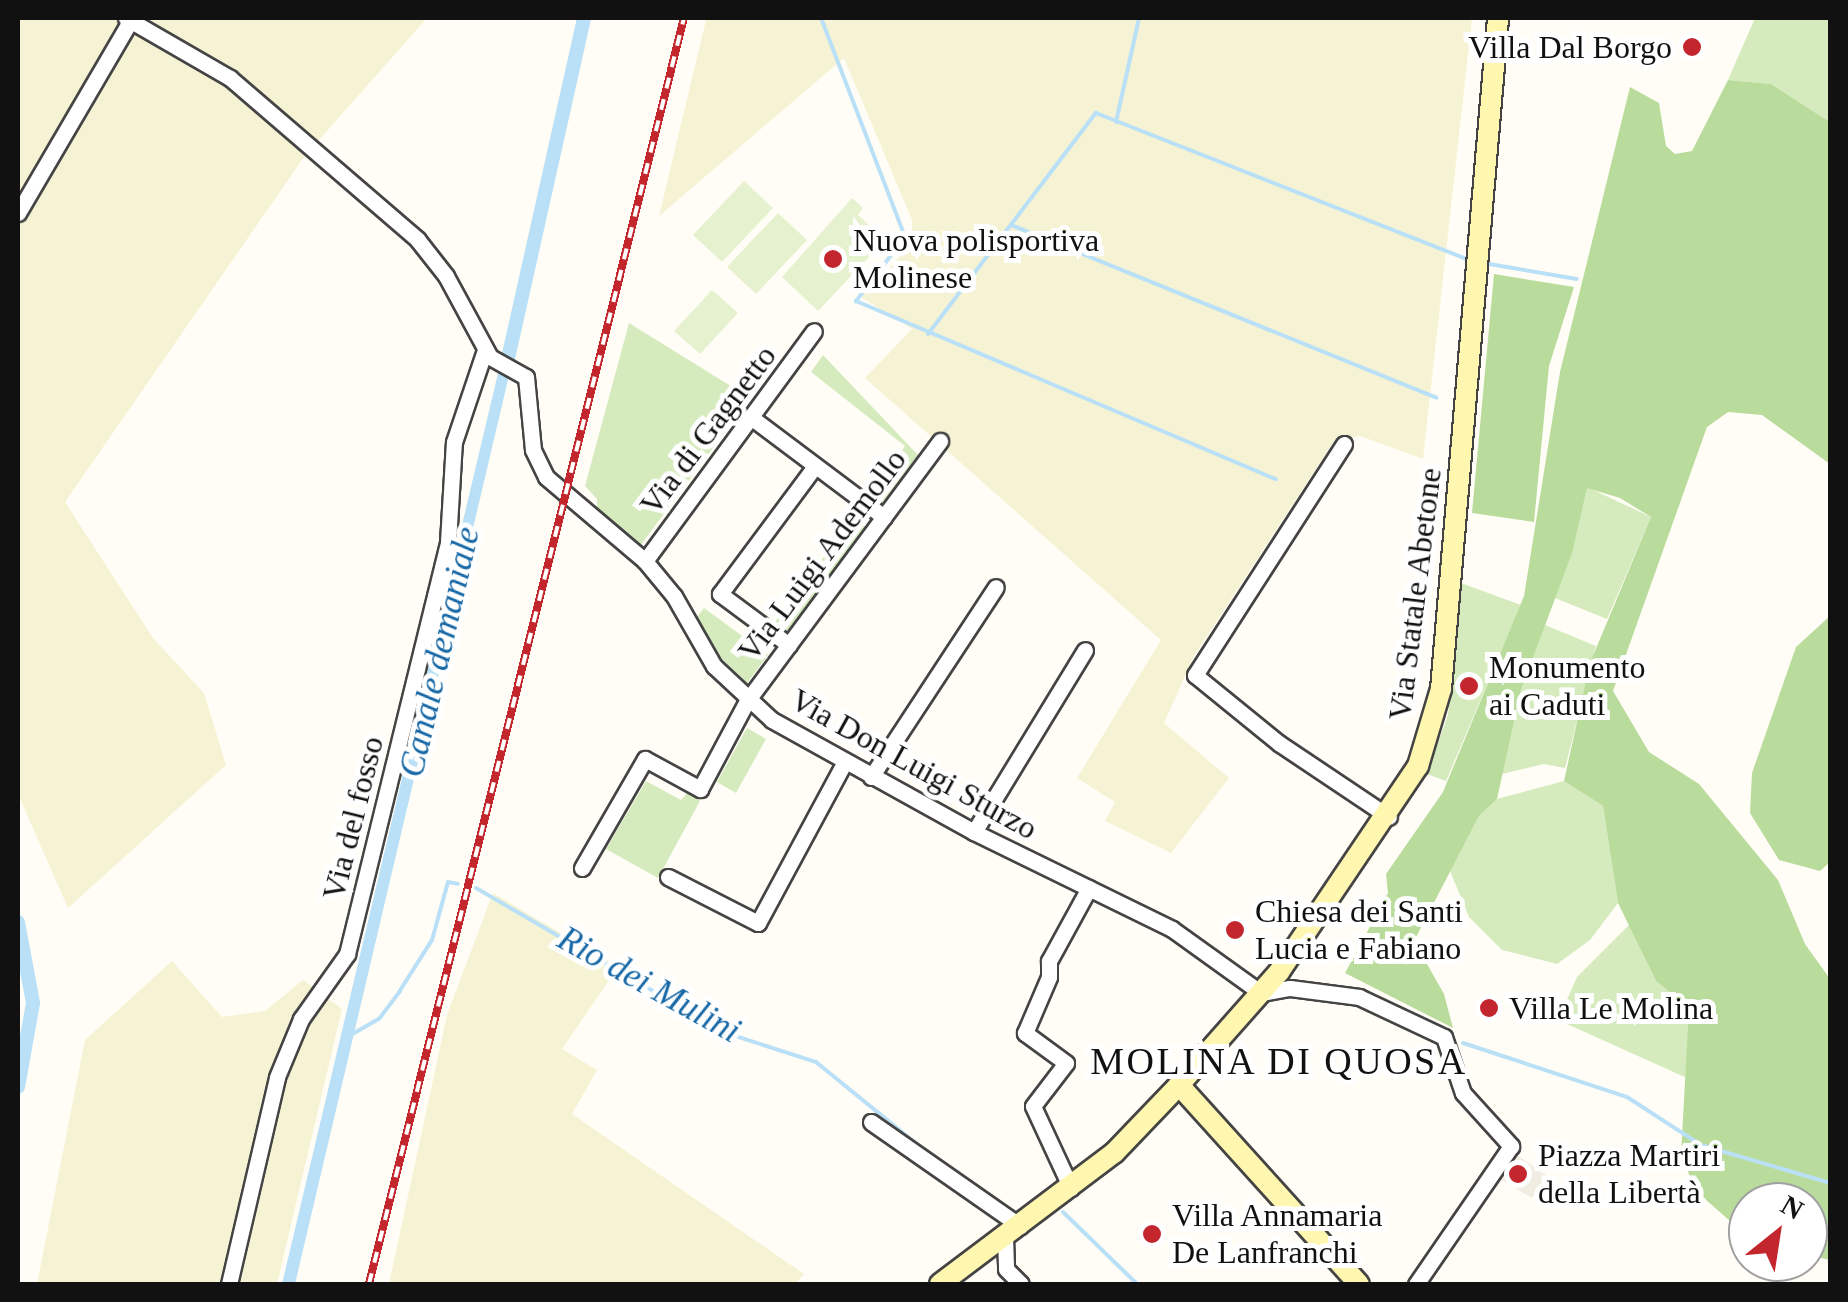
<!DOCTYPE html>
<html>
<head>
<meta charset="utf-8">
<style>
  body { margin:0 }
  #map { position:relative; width:1848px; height:1302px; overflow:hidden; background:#fffdf5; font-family:Georgia,serif }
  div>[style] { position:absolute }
  .farmland>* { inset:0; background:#f6f3d4 }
  .green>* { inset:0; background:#d5ebbd }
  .forest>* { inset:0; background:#b9dc9c }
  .pitch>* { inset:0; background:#e6f2cf }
  .plaza>* { inset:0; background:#f1ede2 }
  .water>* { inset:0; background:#b9e0f7 }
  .stream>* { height:4px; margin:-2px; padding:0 2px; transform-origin:2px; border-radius:2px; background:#b9e0f7 }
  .canal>* { height:14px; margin:-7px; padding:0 7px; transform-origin:7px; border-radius:7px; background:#b9e0f7 }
  .roads { filter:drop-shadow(2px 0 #444) drop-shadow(-2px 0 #444) drop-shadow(0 2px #444) drop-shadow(0 -2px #444) }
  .street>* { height:15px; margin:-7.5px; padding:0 7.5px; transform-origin:7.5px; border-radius:7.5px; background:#fff }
  .secondary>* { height:20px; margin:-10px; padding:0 10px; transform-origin:10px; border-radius:10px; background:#fff6b0 }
  .rail>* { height:8px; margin-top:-4px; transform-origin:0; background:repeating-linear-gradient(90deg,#fff 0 11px,#c4262e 0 22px); box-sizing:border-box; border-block:2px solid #c4262e }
  .dots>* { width:28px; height:28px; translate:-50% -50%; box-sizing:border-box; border:5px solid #fff; border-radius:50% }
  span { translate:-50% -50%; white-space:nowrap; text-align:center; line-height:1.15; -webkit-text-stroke:10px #fff; paint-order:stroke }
  .poi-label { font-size:32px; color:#111 }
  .right { translate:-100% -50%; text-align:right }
  .left { translate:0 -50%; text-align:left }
  .street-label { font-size:32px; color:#111 }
  .water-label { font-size:35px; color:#1768a6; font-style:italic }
  .quarter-label { font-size:38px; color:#111; letter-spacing:2.5px }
  .frame { position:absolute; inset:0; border:20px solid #111; pointer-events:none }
  .north { position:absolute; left:1728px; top:1182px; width:100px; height:100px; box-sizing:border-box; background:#fff; border:2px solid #a0a0a0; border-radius:50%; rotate:30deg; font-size:28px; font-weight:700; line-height:40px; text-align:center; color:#111 }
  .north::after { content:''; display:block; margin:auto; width:35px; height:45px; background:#c4262e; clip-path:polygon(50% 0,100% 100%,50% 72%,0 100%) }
</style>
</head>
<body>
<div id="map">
  <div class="farmland">
    <i style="clip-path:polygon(18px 18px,427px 18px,304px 157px,65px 502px,153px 638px,204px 693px,226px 765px,68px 908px,18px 794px)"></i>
    <i style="clip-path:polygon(698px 18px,1472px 18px,1423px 459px,1360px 436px,1334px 441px,1194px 656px,1164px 723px,1229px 778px,1171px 853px,1105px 821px,1115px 802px,1077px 778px,1161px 640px,865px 378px,912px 329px,861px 297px,912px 244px,912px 220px,844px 58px,659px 216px,706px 20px)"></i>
    <i style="clip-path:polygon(493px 893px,618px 967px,562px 1049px,597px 1070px,572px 1114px,804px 1274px,795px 1284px,389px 1284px,447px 1015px)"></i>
    <i style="clip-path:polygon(172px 961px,222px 1017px,265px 1011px,303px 980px,342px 1009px,277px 1284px,37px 1284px,85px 1040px)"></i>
  </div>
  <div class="green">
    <i style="clip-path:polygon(1755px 18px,1830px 18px,1830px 122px,1771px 84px,1728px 80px)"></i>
    <i style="clip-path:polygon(629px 323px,750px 398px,640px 546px,597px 510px,597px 499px,585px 486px)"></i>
    <i style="clip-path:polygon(823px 355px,918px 455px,882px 503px,871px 495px,905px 446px,811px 372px)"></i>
    <i style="clip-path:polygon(1587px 487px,1651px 517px,1607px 619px,1555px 598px)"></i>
    <i style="clip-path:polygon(853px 518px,865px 527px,787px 631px,775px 622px)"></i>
    <i style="clip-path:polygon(1461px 583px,1521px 605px,1446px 781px,1427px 774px,1448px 715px)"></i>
    <i style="clip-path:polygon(704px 608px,768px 655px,747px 683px,714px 651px,697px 617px)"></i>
    <i style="clip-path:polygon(1545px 625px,1596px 646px,1565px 768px,1544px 764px,1502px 774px,1521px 690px)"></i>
    <i style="clip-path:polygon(747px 728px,766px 739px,736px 793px,717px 782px)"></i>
    <i style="clip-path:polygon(646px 781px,681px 800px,688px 792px,700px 801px,658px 878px,606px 849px)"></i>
    <i style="clip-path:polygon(1564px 781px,1603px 806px,1618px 903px,1590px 940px,1557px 964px,1502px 950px,1469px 917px,1450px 871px,1479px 816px,1497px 799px)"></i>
    <i style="clip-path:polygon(1629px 925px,1656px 981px,1689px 1008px,1687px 1078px,1558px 1020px,1577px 977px)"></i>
  </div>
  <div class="forest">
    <i style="clip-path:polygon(1728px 80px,1771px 84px,1830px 122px,1830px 464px,1762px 415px,1728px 412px,1707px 427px,1613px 691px,1649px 752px,1699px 784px,1778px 880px,1805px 944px,1830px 979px,1830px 1260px,1808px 1255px,1808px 1202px,1748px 1202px,1748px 1237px,1696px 1191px,1681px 1155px,1689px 1008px,1656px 981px,1618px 903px,1603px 806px,1564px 781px,1590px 663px,1651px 517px,1620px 498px,1587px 488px,1572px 553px,1521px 690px,1497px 799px,1479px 816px,1414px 941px,1444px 994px,1453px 1028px,1345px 973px,1388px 893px,1386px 874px,1443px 792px,1524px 596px,1560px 372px,1630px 87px,1659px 103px,1666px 146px,1675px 154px,1692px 151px)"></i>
    <i style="clip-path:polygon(1494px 274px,1574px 287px,1549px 366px,1534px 522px,1472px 513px)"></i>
    <i style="clip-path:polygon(1830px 616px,1830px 862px,1820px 871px,1779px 860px,1750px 813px,1752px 773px,1796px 647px)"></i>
  </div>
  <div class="pitch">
    <i style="clip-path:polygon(744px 181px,773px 208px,722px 262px,693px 235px)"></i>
    <i style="clip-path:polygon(852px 198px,863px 208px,858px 215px,885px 240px,818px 311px,782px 277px)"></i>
    <i style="clip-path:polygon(778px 213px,807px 240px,756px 294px,727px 267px)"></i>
    <i style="clip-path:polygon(712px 290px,738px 313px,700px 354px,674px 331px)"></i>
  </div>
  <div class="plaza">
    <i style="clip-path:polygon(1508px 1149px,1546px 1175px,1532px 1198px,1490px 1173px)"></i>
  </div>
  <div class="water">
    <i style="clip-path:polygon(504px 348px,515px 350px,295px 1284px,282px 1284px)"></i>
  </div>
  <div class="stream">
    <i style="left:821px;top:18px;width:235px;rotate:69deg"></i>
    <i style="left:905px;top:237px;width:81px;rotate:127.4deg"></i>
    <i style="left:856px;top:301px;width:456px;rotate:23deg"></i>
    <i style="left:1116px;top:122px;width:107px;rotate:-77.5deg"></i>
    <i style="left:1011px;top:225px;width:459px;rotate:22.1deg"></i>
    <i style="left:1489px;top:264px;width:89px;rotate:9.7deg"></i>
    <i style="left:928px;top:334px;width:278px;rotate:-52.8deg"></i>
    <i style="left:1096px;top:113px;width:396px;rotate:21.5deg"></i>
    <i style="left:476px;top:888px;width:286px;rotate:30.2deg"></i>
    <i style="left:723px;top:1032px;width:98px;rotate:17.9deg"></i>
    <i style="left:816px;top:1062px;width:141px;rotate:39.2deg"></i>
    <i style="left:349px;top:1036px;width:34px;rotate:-30deg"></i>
    <i style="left:379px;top:1019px;width:34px;rotate:-53deg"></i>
    <i style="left:399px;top:992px;width:62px;rotate:-57.6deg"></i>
    <i style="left:432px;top:940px;width:60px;rotate:-74.6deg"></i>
    <i style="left:448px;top:882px;width:10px;rotate:11deg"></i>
    <i style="left:1463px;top:1043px;width:173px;rotate:18.2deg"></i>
    <i style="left:1627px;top:1097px;width:88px;rotate:33deg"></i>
    <i style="left:1701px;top:1145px;width:134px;rotate:16.4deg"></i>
    <i style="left:990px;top:1196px;width:35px;rotate:35deg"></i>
    <i style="left:1063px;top:1212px;width:103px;rotate:44.2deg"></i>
  </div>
  <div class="canal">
    <i style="left:507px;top:363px;width:353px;rotate:-77.4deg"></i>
    <i style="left:18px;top:922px;width:82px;rotate:79.5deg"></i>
    <i style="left:33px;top:1003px;width:85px;rotate:100.1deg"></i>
  </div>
  <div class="roads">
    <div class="street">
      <i style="left:126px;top:18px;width:120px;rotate:30deg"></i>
      <i style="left:230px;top:78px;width:247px;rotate:40.7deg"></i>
      <i style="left:417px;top:239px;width:47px;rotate:51.9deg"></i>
      <i style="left:446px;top:276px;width:92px;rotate:61.5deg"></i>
      <i style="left:490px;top:357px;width:41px;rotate:29.1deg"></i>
      <i style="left:526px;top:377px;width:73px;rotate:84.5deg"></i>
      <i style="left:533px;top:450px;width:30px;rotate:64deg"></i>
      <i style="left:546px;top:477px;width:130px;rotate:40.3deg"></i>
      <i style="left:645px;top:561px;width:45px;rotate:50.4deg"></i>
      <i style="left:674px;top:596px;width:81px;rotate:60.3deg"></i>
      <i style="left:714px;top:666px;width:79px;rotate:43deg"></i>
      <i style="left:772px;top:720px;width:231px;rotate:29deg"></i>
      <i style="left:974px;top:832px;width:220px;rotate:26.1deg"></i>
      <i style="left:1172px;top:929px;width:110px;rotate:35.7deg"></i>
      <i style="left:1261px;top:993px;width:29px;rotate:-10deg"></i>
      <i style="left:1290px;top:988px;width:70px;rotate:7.4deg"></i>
      <i style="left:1359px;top:997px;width:94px;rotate:25.2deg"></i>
      <i style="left:1444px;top:1037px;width:59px;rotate:71.3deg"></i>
      <i style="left:1463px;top:1093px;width:72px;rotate:47.8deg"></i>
      <i style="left:1511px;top:1146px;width:168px;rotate:124.5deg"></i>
      <i style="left:18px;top:213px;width:224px;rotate:-59.7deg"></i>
      <i style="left:752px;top:418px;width:165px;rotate:36.9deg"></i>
      <i style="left:1344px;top:444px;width:275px;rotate:122.8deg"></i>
      <i style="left:1195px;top:675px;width:109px;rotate:39.1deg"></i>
      <i style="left:1280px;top:744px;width:131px;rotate:33.8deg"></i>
      <i style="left:645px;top:561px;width:285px;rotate:-53.7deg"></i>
      <i style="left:789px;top:645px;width:86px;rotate:-143.5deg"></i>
      <i style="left:720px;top:594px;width:159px;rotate:-53.4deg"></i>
      <i style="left:871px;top:777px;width:227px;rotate:-56.7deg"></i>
      <i style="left:974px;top:832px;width:213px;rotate:-58.6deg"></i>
      <i style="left:582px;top:868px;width:126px;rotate:-60deg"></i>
      <i style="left:645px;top:759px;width:63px;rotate:28.6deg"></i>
      <i style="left:700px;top:789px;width:100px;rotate:-61.9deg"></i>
      <i style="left:747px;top:701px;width:324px;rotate:-53.4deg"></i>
      <i style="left:668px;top:877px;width:101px;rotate:27.1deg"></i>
      <i style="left:758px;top:923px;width:182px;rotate:-61.7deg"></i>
      <i style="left:871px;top:1122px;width:182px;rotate:34.9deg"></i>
      <i style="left:1071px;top:1188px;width:90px;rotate:-114.9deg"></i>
      <i style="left:1033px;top:1106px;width:54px;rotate:-52.5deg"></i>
      <i style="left:1066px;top:1063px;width:51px;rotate:-143.8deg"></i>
      <i style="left:1025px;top:1033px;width:61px;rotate:-66.8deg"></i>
      <i style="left:1049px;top:977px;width:16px;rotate:-90deg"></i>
      <i style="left:1049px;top:961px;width:83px;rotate:-61.3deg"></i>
      <i style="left:1005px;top:1237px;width:32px;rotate:88deg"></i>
      <i style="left:1006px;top:1269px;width:21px;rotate:45deg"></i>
      <i style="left:229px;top:1284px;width:212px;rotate:-76.9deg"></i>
      <i style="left:277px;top:1077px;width:63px;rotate:-67.5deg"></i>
      <i style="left:301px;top:1019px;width:80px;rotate:-54.7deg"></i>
      <i style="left:347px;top:954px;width:424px;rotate:-76.2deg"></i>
      <i style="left:448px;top:542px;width:100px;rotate:-86.6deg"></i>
      <i style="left:454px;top:442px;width:97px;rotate:-71.4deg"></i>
    </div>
    <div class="secondary">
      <i style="left:1179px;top:1085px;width:268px;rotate:47.9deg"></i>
      <i style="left:940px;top:1284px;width:218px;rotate:-37deg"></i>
      <i style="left:1114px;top:1153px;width:94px;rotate:-46.3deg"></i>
      <i style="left:1179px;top:1085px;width:151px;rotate:-48.5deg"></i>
      <i style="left:1279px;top:972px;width:249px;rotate:-56deg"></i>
      <i style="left:1418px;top:766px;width:80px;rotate:-73.4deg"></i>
      <i style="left:1441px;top:689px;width:673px;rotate:-85.14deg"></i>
    </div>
  </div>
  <div class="rail">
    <i style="left:369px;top:1284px;width:1305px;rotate:-76.03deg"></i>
  </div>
  <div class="dots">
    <i style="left:1692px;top:47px;background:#c4262e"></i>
    <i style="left:833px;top:259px;background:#c4262e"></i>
    <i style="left:1469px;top:686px;background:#c4262e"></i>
    <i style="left:1235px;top:930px;background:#c4262e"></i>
    <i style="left:1489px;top:1008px;background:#c4262e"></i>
    <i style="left:1518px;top:1174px;background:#c4262e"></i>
    <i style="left:1152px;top:1234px;background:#c4262e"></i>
  </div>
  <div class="poi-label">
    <span class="right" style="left:1672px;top:47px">Villa Dal Borgo</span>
    <span class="left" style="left:853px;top:259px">Nuova polisportiva<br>Molinese</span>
    <span class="left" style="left:1489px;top:686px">Monumento<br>ai Caduti</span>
    <span class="left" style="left:1255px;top:930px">Chiesa dei Santi<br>Lucia e Fabiano</span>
    <span class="left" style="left:1509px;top:1008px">Villa Le Molina</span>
    <span class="left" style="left:1538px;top:1174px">Piazza Martiri<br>della Libertà</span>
    <span class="left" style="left:1172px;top:1234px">Villa Annamaria<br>De Lanfranchi</span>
  </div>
  <div class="street-label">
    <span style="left:708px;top:430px;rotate:-53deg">Via di Gagnetto</span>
    <span style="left:822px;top:555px;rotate:-53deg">Via Luigi Ademollo</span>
    <span style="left:1415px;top:594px;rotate:-83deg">Via Statale Abetone</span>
    <span style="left:914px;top:764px;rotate:29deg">Via Don Luigi Sturzo</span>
    <span style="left:353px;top:818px;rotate:-76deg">Via del fosso</span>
  </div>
  <div class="water-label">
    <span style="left:440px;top:652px;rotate:-77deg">Canale demaniale</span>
    <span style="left:649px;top:985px;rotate:29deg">Rio dei Mulini</span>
  </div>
  <div class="quarter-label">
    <span style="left:1279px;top:1062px">MOLINA DI QUOSA</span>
  </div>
  <div class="frame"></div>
  <div class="north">N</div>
</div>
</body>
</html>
